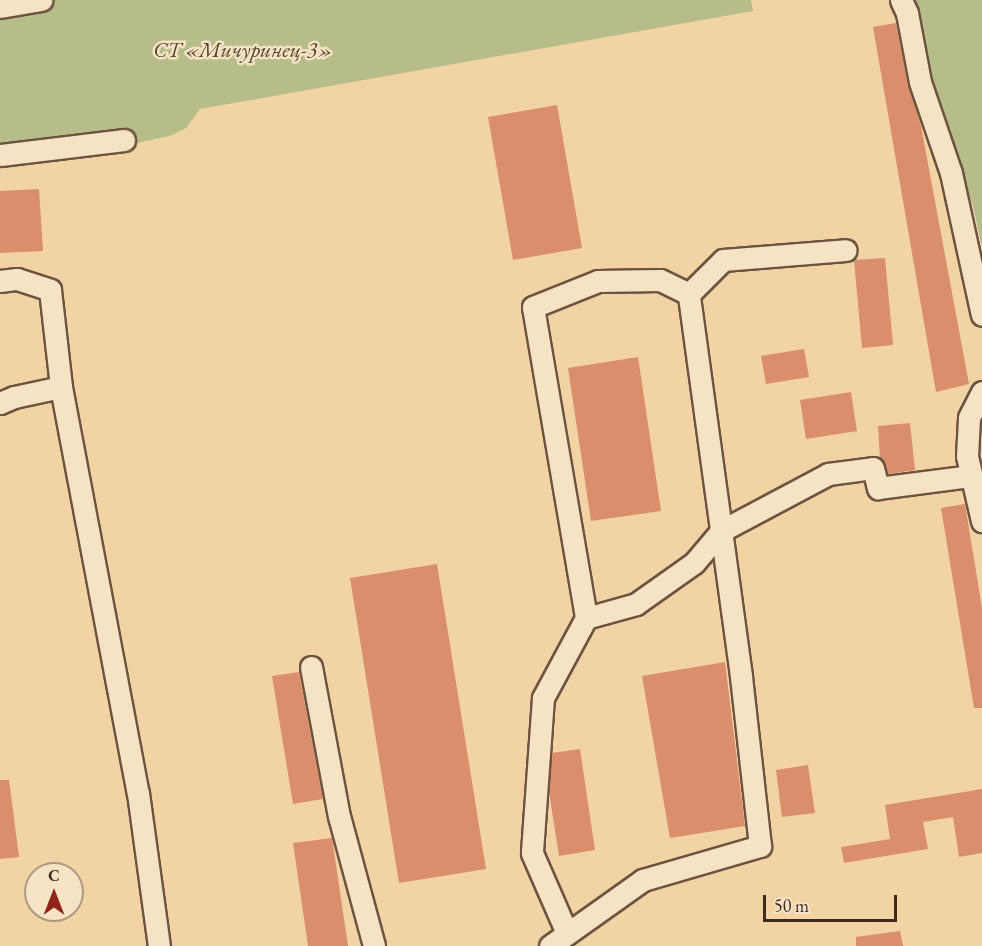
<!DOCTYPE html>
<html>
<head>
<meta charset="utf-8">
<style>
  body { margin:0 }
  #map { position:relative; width:982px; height:946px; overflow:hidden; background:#f1d3a4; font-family:"EB Garamond",serif }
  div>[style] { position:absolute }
  .green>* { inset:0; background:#b6bd89 }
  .building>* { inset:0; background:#da8e6b }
  .roads { filter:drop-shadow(2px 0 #6c5441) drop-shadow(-2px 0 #6c5441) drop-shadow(0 2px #6c5441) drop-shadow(0 -2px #6c5441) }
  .minor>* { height:21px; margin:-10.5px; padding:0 10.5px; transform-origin:10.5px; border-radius:10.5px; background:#f6e2c4 }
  span { translate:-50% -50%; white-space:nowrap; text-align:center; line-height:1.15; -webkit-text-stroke:5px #f6e2c4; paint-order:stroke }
  .park-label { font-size:22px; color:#574735; font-style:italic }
  .north { position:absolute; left:24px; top:862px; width:60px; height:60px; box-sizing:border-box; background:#f6e2c4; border:2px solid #ad9882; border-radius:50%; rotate:0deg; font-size:16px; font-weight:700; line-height:24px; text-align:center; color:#3f2a20 }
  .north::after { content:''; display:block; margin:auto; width:21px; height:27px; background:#8f2418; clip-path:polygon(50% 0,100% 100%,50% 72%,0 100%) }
  .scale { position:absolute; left:763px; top:895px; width:134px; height:27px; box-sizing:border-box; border:3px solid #3f2a20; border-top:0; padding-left:8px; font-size:18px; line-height:21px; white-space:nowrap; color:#3f2a20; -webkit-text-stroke:4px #f6e2c4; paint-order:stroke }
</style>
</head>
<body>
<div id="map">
  <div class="green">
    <i style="clip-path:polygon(0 0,751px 0,753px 11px,200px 109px,186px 128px,170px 136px,132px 144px,0 159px)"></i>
    <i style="clip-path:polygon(911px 0,982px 0,982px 247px,973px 206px,922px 58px)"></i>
  </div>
  <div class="building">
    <i style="clip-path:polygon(896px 23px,908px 85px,921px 126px,969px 384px,936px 392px,873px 27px)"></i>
    <i style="clip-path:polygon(557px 105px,582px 248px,513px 260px,488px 117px)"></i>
    <i style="clip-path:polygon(39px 189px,43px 251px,0 253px,0 191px)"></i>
    <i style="clip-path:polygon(885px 258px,893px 345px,862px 348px,854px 260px)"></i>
    <i style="clip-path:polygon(804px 349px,809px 377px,766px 384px,761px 356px)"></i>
    <i style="clip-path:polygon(638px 357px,661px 511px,591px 521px,568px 368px)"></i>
    <i style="clip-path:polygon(851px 392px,857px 431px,806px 439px,800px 400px)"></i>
    <i style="clip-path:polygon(910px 423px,915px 470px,888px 474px,880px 458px,878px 426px)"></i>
    <i style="clip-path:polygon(965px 504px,982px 608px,982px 708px,974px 708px,941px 508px)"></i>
    <i style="clip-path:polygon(437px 564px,486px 869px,399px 883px,350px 578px)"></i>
    <i style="clip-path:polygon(725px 662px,745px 826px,670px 838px,642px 676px)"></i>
    <i style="clip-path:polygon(299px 672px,323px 799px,293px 804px,272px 676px)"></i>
    <i style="clip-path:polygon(580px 749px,595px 850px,559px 856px,549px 792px,552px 753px)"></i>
    <i style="clip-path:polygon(808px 765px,815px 813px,782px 817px,776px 770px)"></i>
    <i style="clip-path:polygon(0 780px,9px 780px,19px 857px,0 859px)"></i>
    <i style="clip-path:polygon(982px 789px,982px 853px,959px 857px,953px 817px,923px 822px,928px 849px,844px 863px,841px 847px,890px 839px,885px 805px)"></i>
    <i style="clip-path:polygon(332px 838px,348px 946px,308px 946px,293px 843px)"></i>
    <i style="clip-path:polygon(900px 931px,903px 946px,856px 946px,856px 937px)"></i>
  </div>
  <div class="roads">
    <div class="minor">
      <i style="left:901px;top:0;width:14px;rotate:65deg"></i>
      <i style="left:907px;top:13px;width:70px;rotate:79.3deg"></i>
      <i style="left:920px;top:82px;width:96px;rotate:71.2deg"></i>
      <i style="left:951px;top:173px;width:145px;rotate:77.7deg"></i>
      <i style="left:0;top:7px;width:42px;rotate:-9.7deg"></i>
      <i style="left:0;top:155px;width:125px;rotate:-6.9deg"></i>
      <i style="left:0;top:281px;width:17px;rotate:-7deg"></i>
      <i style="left:17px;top:279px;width:35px;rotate:18deg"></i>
      <i style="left:50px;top:290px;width:98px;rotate:83.5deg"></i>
      <i style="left:61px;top:387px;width:413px;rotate:79.3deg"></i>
      <i style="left:138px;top:793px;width:154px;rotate:82.2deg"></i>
      <i style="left:689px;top:294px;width:48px;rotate:-45deg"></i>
      <i style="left:723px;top:260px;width:123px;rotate:-4.6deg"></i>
      <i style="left:982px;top:392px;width:29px;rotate:117deg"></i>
      <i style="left:969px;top:418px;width:38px;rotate:93deg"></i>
      <i style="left:967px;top:456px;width:67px;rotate:77deg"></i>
      <i style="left:0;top:403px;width:15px;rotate:-23deg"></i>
      <i style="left:14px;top:397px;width:48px;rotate:-12deg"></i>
      <i style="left:586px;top:618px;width:52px;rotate:-15.6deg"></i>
      <i style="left:636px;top:604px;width:71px;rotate:-35.3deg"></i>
      <i style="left:694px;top:563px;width:42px;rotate:-49.8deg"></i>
      <i style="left:721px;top:531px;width:121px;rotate:-28deg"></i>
      <i style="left:828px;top:474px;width:45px;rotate:-7.6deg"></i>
      <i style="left:873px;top:468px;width:21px;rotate:76deg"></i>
      <i style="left:878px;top:488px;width:94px;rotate:-7.4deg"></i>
      <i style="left:311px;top:667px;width:152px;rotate:79.4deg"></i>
      <i style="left:339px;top:816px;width:135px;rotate:74.9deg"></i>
      <i style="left:550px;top:946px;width:114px;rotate:-35.4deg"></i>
      <i style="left:643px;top:880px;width:122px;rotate:-16.2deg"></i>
      <i style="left:760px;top:846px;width:171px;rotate:-96.4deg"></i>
      <i style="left:741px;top:676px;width:386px;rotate:-97.8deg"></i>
      <i style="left:689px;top:294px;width:32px;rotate:-154deg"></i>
      <i style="left:660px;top:280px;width:62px;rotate:179.1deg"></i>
      <i style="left:598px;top:281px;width:70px;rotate:158.2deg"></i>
      <i style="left:533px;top:307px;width:315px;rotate:80.3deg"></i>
      <i style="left:586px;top:618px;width:91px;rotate:118.3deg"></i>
      <i style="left:543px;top:698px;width:155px;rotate:94.1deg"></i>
      <i style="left:532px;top:853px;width:87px;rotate:66.4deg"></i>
    </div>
  </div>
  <div class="park-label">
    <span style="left:243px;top:50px">СТ «Мичуринец-3»</span>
  </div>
  <div class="north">С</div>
  <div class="scale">50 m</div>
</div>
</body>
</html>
